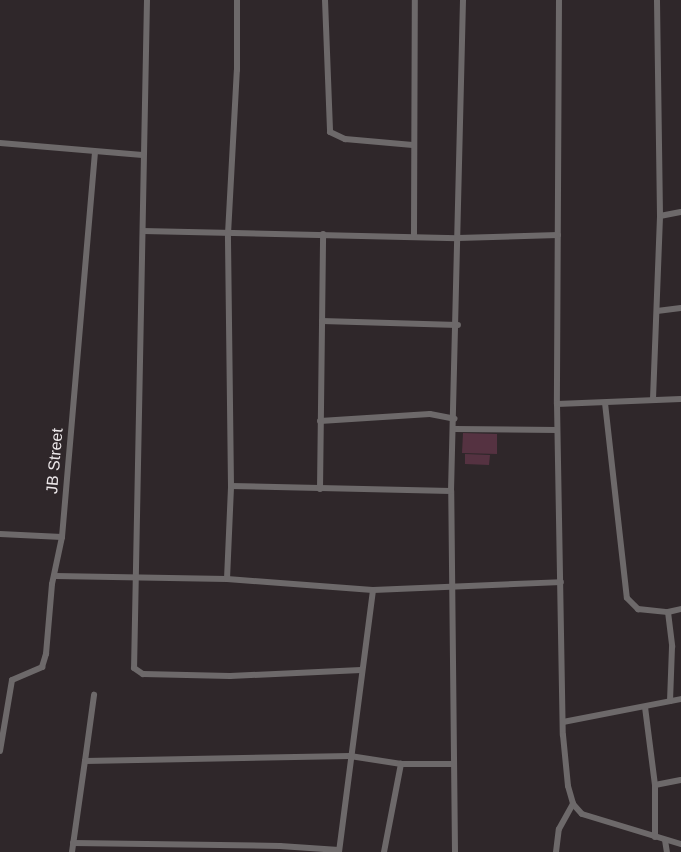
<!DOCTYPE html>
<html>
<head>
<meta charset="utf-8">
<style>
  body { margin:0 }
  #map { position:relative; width:681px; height:852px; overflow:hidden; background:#2f272a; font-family:Arial,sans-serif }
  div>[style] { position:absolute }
  .green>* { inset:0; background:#553241 }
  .minor>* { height:6px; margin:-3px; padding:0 3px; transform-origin:3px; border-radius:3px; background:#6d696a }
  span { translate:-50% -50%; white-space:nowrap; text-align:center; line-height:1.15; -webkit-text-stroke:4px #2f272a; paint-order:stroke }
  .street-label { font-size:16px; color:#ece7e9 }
</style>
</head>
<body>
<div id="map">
  <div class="green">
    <i style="clip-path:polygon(463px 433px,497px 434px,497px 454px,462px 453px)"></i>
    <i style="clip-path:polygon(465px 454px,490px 455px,489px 465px,465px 464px)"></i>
  </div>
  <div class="minor">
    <i style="left:147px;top:0;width:668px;rotate:91.11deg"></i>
    <i style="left:134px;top:668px;width:11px;rotate:34deg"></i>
    <i style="left:143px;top:674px;width:87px;rotate:1.3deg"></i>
    <i style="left:230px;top:676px;width:131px;rotate:-2.6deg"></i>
    <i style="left:325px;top:0;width:132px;rotate:87.8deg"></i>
    <i style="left:330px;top:132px;width:17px;rotate:25deg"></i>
    <i style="left:345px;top:139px;width:68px;rotate:5deg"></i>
    <i style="left:559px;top:0;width:404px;rotate:90.3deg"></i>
    <i style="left:557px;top:404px;width:331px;rotate:89deg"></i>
    <i style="left:563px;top:735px;width:51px;rotate:84.4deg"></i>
    <i style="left:568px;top:786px;width:19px;rotate:74deg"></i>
    <i style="left:573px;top:804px;width:13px;rotate:48deg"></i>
    <i style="left:582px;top:814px;width:103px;rotate:16.9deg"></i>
    <i style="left:0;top:143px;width:143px;rotate:4.8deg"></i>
    <i style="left:660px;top:216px;width:21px;rotate:-11deg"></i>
    <i style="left:143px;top:231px;width:315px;rotate:1.3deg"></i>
    <i style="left:458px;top:238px;width:100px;rotate:-1.7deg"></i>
    <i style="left:414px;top:235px;width:235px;rotate:-89.8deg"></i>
    <i style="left:657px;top:311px;width:24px;rotate:-7deg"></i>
    <i style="left:322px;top:321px;width:136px;rotate:1.7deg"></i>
    <i style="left:653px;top:399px;width:183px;rotate:-87.8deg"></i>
    <i style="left:660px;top:216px;width:216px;rotate:-90.8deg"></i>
    <i style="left:605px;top:403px;width:196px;rotate:83.6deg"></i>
    <i style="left:627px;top:598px;width:16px;rotate:45deg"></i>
    <i style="left:638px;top:609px;width:30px;rotate:6deg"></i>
    <i style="left:668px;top:612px;width:13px;rotate:-13deg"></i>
    <i style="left:557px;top:404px;width:124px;rotate:-2.3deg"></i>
    <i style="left:320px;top:421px;width:110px;rotate:-3.6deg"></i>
    <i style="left:430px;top:414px;width:25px;rotate:11deg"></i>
    <i style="left:455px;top:429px;width:102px;rotate:0.6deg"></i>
    <i style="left:231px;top:486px;width:220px;rotate:1.3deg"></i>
    <i style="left:320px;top:489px;width:255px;rotate:-89.3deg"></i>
    <i style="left:0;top:534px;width:62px;rotate:2.8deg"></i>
    <i style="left:55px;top:576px;width:172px;rotate:1deg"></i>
    <i style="left:227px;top:579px;width:146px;rotate:4.3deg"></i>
    <i style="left:373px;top:590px;width:188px;rotate:-2.4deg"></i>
    <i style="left:227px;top:579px;width:93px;rotate:-87.5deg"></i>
    <i style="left:231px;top:486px;width:252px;rotate:-90.7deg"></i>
    <i style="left:228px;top:234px;width:164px;rotate:-86.9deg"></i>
    <i style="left:237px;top:70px;width:70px;rotate:-90deg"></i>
    <i style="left:668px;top:612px;width:35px;rotate:83deg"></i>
    <i style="left:672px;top:647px;width:54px;rotate:92.1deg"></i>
    <i style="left:645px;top:707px;width:79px;rotate:82.7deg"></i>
    <i style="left:563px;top:722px;width:120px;rotate:-11deg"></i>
    <i style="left:0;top:751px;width:72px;rotate:-80.4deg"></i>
    <i style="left:12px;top:680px;width:33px;rotate:-23deg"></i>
    <i style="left:42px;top:667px;width:14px;rotate:-73deg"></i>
    <i style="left:46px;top:654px;width:70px;rotate:-85.1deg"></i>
    <i style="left:52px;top:584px;width:48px;rotate:-78deg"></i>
    <i style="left:62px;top:537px;width:386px;rotate:-85.1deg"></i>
    <i style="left:85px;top:761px;width:67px;rotate:-82.2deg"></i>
    <i style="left:655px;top:837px;width:52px;rotate:-90deg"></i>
    <i style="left:655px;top:785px;width:26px;rotate:-11deg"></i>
    <i style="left:665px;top:840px;width:12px;rotate:81deg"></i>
    <i style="left:73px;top:843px;width:207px;rotate:0.8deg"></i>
    <i style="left:280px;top:846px;width:59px;rotate:3.9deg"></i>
    <i style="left:72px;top:852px;width:92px;rotate:-81.9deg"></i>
    <i style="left:85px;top:761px;width:265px;rotate:-1.1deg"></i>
    <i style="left:350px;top:756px;width:52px;rotate:8.9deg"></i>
    <i style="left:401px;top:764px;width:51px"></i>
    <i style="left:339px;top:852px;width:264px;rotate:-82.6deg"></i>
    <i style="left:384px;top:852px;width:90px;rotate:-79.1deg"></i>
    <i style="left:455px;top:852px;width:361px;rotate:-90.6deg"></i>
    <i style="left:451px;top:491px;width:491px;rotate:-88.6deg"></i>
    <i style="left:556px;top:852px;width:23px;rotate:-83deg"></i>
    <i style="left:559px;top:829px;width:29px;rotate:-61deg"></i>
  </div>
  <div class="street-label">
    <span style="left:55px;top:461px;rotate:-85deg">JB Street</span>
  </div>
</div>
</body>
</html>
